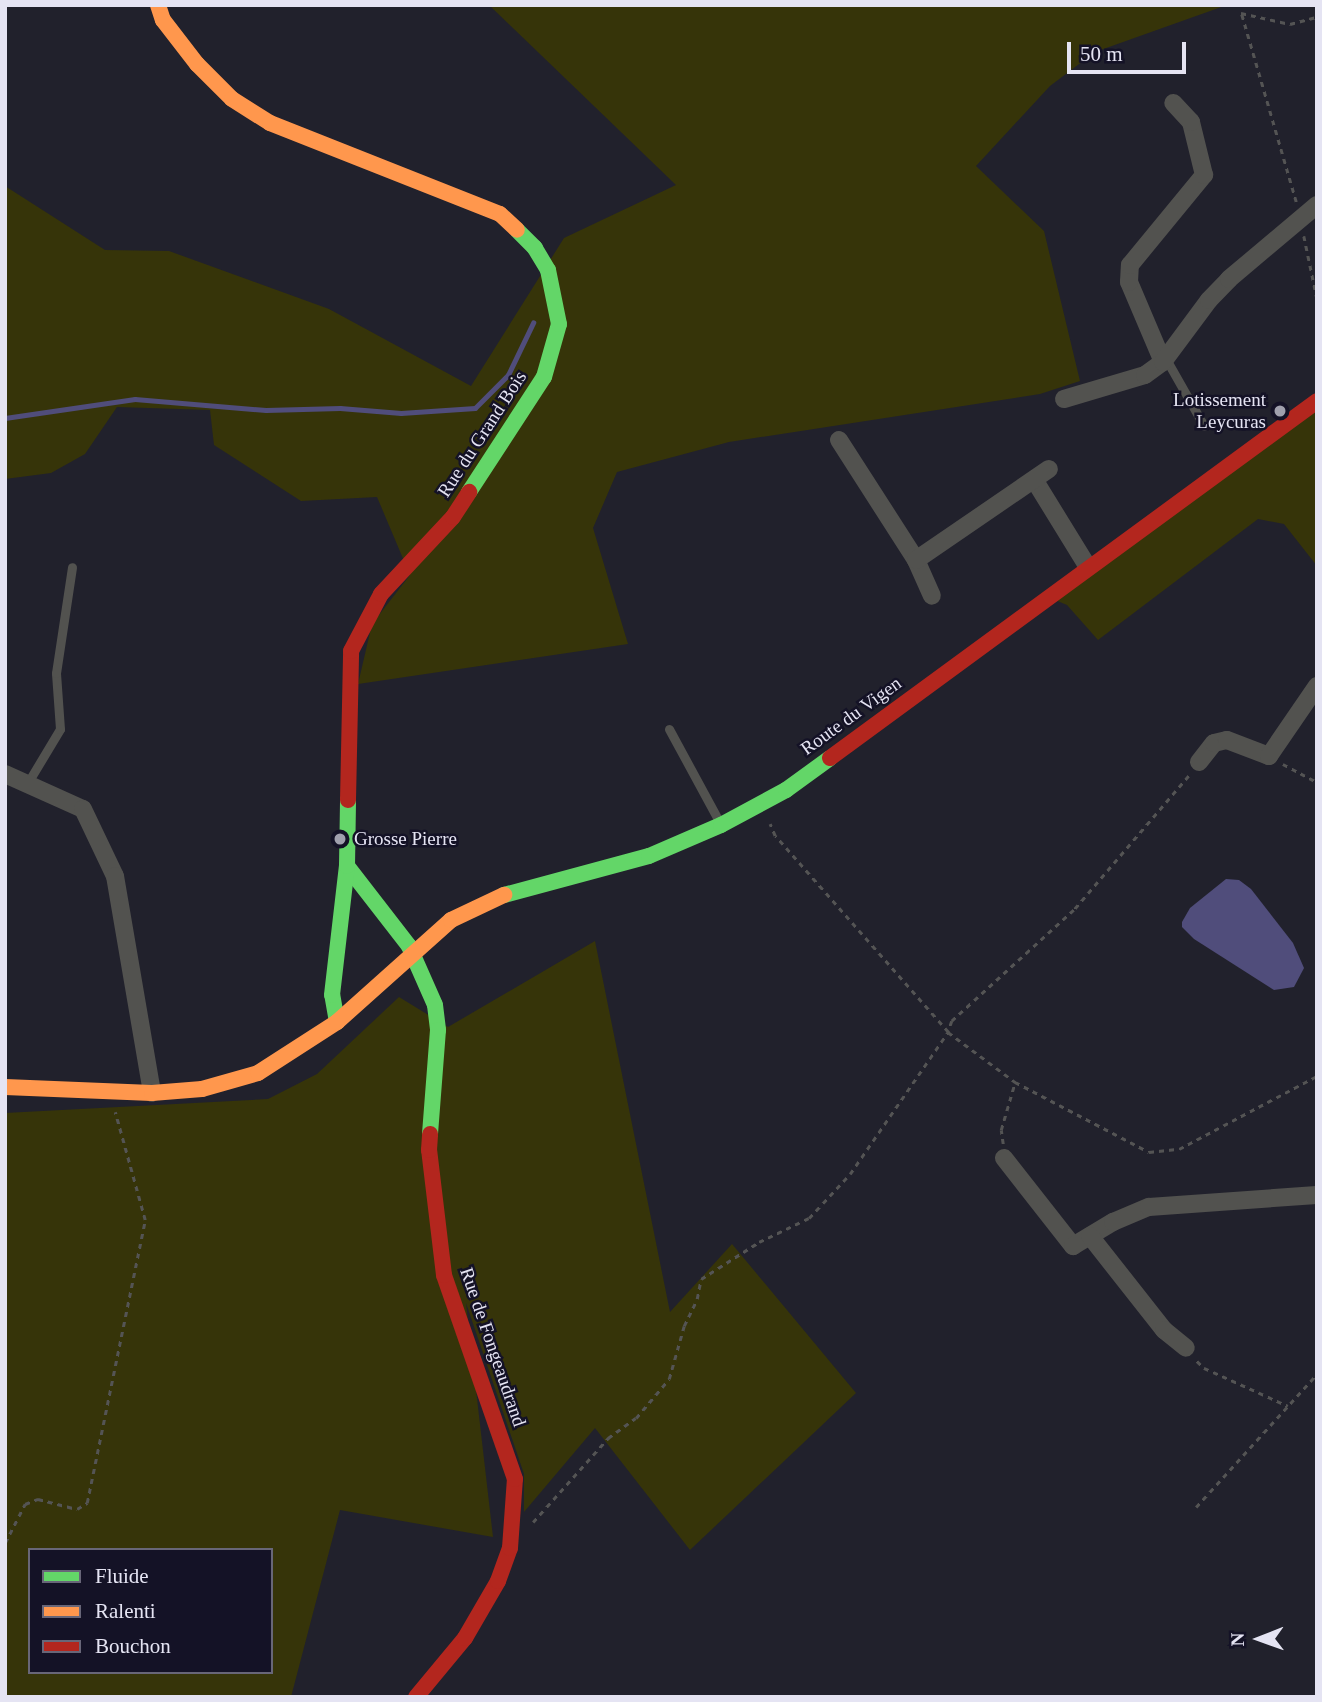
<!DOCTYPE html>
<html>
<head>
<meta charset="utf-8">
<style>
  body { margin:0 }
  #map { position:relative; width:1322px; height:1702px; overflow:hidden; background:#21212c; font-family:"Times New Roman",serif }
  div>[style] { position:absolute }
  .green>* { inset:0; background:#363409 }
  .water>* { inset:0; background:#504d7b }
  .stream>* { height:4.5px; margin:-2.25px; padding:0 2.25px; transform-origin:2.25px; border-radius:2.25px; background:#504d7b }
  .path>* { height:2.5px; margin-top:-1.25px; transform-origin:0; background:repeating-linear-gradient(90deg,#545454 0 5px,transparent 0 10px) }
  .lane>* { height:9px; margin:-4.5px; padding:0 4.5px; transform-origin:4.5px; border-radius:4.5px; background:#52524f }
  .street>* { height:18px; margin:-9px; padding:0 9px; transform-origin:9px; border-radius:9px; background:#52524f }
  .fast>* { height:16px; margin:-8px; padding:0 8px; transform-origin:8px; border-radius:8px; background:#63d668 }
  .slow>* { height:16px; margin:-8px; padding:0 8px; transform-origin:8px; border-radius:8px; background:#ff974d }
  .jam>* { height:16px; margin:-8px; padding:0 8px; transform-origin:8px; border-radius:8px; background:#b3261e }
  .dots>* { width:19px; height:19px; translate:-50% -50%; box-sizing:border-box; border:4px solid #141226; border-radius:50% }
  span { translate:-50% -50%; white-space:nowrap; text-align:center; line-height:1.15; -webkit-text-stroke:5px #141226; paint-order:stroke }
  .poi-label { font-size:19px; color:#e5e4f3 }
  .right { translate:-100% -50%; text-align:right }
  .left { translate:0 -50%; text-align:left }
  .street-label { font-size:19px; color:#e5e4f3 }
  .frame { position:absolute; inset:0; border:7px solid #e5e4f3; pointer-events:none }
  .legend { position:absolute; left:28px; top:1548px; width:245px; height:126px; box-sizing:border-box; background:#141226; border:2px solid #686678; margin:0; padding:9px 12px; list-style:none; font-size:21px; color:#e5e4f3 }
  .legend li { display:flex; align-items:center; gap:14px; height:35px }
  .legend b { width:35px; border:2px solid #686678 }
  .north { position:absolute; left:1224px; top:1604px; width:70px; height:70px; -webkit-text-stroke:5px #141226; paint-order:stroke; rotate:269deg; font-size:19px; font-weight:700; line-height:28px; text-align:center; color:#e5e4f3 }
  .north::after { content:''; display:block; margin:auto; width:24px; height:32px; background:#e5e4f3; clip-path:polygon(50% 0,100% 100%,50% 72%,0 100%) }
  .scale { position:absolute; left:1067px; top:42px; width:119px; height:32px; box-sizing:border-box; border:4px solid #e5e4f3; border-top:0; padding-left:9px; font-size:21px; line-height:24px; white-space:nowrap; color:#e5e4f3; -webkit-text-stroke:5px #141226; paint-order:stroke }
</style>
</head>
<body>
<div id="map">
  <div class="green">
    <i style="clip-path:polygon(489px 5px,1227px 5px,1095px 52px,1050px 86px,976px 166px,1044px 231px,1080px 381px,1040px 394px,729px 442px,617px 472px,593px 528px,628px 644px,358px 684px,372px 624px,410px 575px,377px 497px,301px 501px,214px 445px,210px 410px,117px 407px,85px 454px,51px 473px,5px 479px,5px 186px,105px 250px,169px 251px,329px 309px,471px 386px,564px 238px,676px 185px)"></i>
    <i style="clip-path:polygon(1317px 407px,1317px 566px,1284px 524px,1258px 519px,1098px 640px,1067px 605px,1055px 600px)"></i>
    <i style="clip-path:polygon(evenodd,595px 941px,670px 1312px,732px 1244px,856px 1393px,690px 1550px,595px 1428px,524px 1512px,524px 1474px,466px 1303px,493px 1537px,340px 1510px,291px 1697px,5px 1697px,5px 1113px,268px 1099px,317px 1074px,399px 997px,448px 1027px,595px 941px,30px 1550px,271px 1550px,271px 1672px,30px 1672px,30px 1550px)"></i>
  </div>
  <div class="water">
    <i style="clip-path:polygon(1226px 879px,1239px 880px,1251px 889px,1293px 943px,1304px 968px,1294px 987px,1274px 990px,1194px 939px,1182px 927px,1182px 922px,1190px 908px)"></i>
  </div>
  <div class="stream">
    <i style="left:5px;top:418px;width:131px;rotate:-8.3deg"></i>
    <i style="left:135px;top:399px;width:131px;rotate:4.8deg"></i>
    <i style="left:266px;top:410px;width:74px;rotate:-1.5deg"></i>
    <i style="left:340px;top:408px;width:61px;rotate:4.7deg"></i>
    <i style="left:401px;top:413px;width:74px;rotate:-3.9deg"></i>
    <i style="left:475px;top:408px;width:47px;rotate:-45deg"></i>
    <i style="left:508px;top:375px;width:58px;rotate:-64.3deg"></i>
  </div>
  <div class="path">
    <i style="left:1296px;top:202px;width:197px;rotate:-106.2deg"></i>
    <i style="left:1241px;top:13px;width:50px;rotate:12.7deg"></i>
    <i style="left:1290px;top:24px;width:28px;rotate:-15deg"></i>
    <i style="left:1304px;top:236px;width:63px;rotate:78.2deg"></i>
    <i style="left:1283px;top:764px;width:38px;rotate:28deg"></i>
    <i style="left:1189px;top:776px;width:177px;rotate:130.6deg"></i>
    <i style="left:1074px;top:910px;width:165px;rotate:137.7deg"></i>
    <i style="left:952px;top:1021px;width:12px;rotate:110deg"></i>
    <i style="left:948px;top:1032px;width:84px;rotate:36.7deg"></i>
    <i style="left:1015px;top:1082px;width:151px;rotate:27.6deg"></i>
    <i style="left:1149px;top:1152px;width:30px;rotate:-6deg"></i>
    <i style="left:1179px;top:1149px;width:156px;rotate:-27.9deg"></i>
    <i style="left:1003px;top:1144px;width:14px;rotate:-98deg"></i>
    <i style="left:1001px;top:1130px;width:50px;rotate:-73.7deg"></i>
    <i style="left:1197px;top:1361px;width:10px;rotate:45deg"></i>
    <i style="left:1204px;top:1368px;width:92px;rotate:24.3deg"></i>
    <i style="left:1196px;top:1507px;width:180px;rotate:-47.7deg"></i>
    <i style="left:533px;top:1522px;width:113px;rotate:-48.2deg"></i>
    <i style="left:608px;top:1438px;width:34px;rotate:-36deg"></i>
    <i style="left:636px;top:1418px;width:51px;rotate:-49.8deg"></i>
    <i style="left:669px;top:1379px;width:55px;rotate:-74.2deg"></i>
    <i style="left:684px;top:1326px;width:30px;rotate:-64deg"></i>
    <i style="left:697px;top:1299px;width:20px;rotate:-79deg"></i>
    <i style="left:701px;top:1279px;width:69px;rotate:-32.5deg"></i>
    <i style="left:759px;top:1242px;width:55px;rotate:-25.6deg"></i>
    <i style="left:809px;top:1218px;width:60px;rotate:-47deg"></i>
    <i style="left:850px;top:1174px;width:173px;rotate:-55.4deg"></i>
    <i style="left:948px;top:1032px;width:261px;rotate:-131.4deg"></i>
    <i style="left:775px;top:836px;width:13px;rotate:-113deg"></i>
    <i style="left:5px;top:1543px;width:44px;rotate:-62.9deg"></i>
    <i style="left:25px;top:1504px;width:14px;rotate:-21deg"></i>
    <i style="left:38px;top:1499px;width:40px;rotate:14.4deg"></i>
    <i style="left:77px;top:1509px;width:12px;rotate:-31deg"></i>
    <i style="left:87px;top:1503px;width:289px;rotate:-78.4deg"></i>
    <i style="left:145px;top:1220px;width:112px;rotate:-105.5deg"></i>
  </div>
  <div class="lane">
    <i style="left:1166px;top:359px;width:77px;rotate:60.4deg"></i>
    <i style="left:669px;top:729px;width:107px;rotate:61.5deg"></i>
    <i style="left:27px;top:784px;width:64px;rotate:-59deg"></i>
    <i style="left:60px;top:729px;width:56px;rotate:-94.1deg"></i>
    <i style="left:56px;top:673px;width:107px;rotate:-81.4deg"></i>
  </div>
  <div class="street">
    <i style="left:1163px;top:362px;width:87px;rotate:-113deg"></i>
    <i style="left:1129px;top:282px;width:17px;rotate:-87deg"></i>
    <i style="left:1130px;top:265px;width:117px;rotate:-50.6deg"></i>
    <i style="left:1204px;top:175px;width:55px;rotate:-103.8deg"></i>
    <i style="left:1191px;top:122px;width:26px;rotate:-133deg"></i>
    <i style="left:1064px;top:399px;width:84px;rotate:-16.5deg"></i>
    <i style="left:1145px;top:375px;width:22px;rotate:-36deg"></i>
    <i style="left:1163px;top:362px;width:77px;rotate:-53.4deg"></i>
    <i style="left:1209px;top:300px;width:29px;rotate:-46deg"></i>
    <i style="left:1229px;top:279px;width:115px;rotate:-40.1deg"></i>
    <i style="left:839px;top:440px;width:143px;rotate:57.3deg"></i>
    <i style="left:916px;top:560px;width:39px;rotate:66deg"></i>
    <i style="left:1035px;top:481px;width:101px;rotate:58.4deg"></i>
    <i style="left:916px;top:560px;width:161px;rotate:-34.4deg"></i>
    <i style="left:1199px;top:762px;width:24px;rotate:-52deg"></i>
    <i style="left:1214px;top:743px;width:13px;rotate:-13deg"></i>
    <i style="left:1227px;top:740px;width:45px;rotate:20.9deg"></i>
    <i style="left:1269px;top:756px;width:85px;rotate:-55.6deg"></i>
    <i style="left:5px;top:774px;width:85px;rotate:24.2deg"></i>
    <i style="left:83px;top:809px;width:74px;rotate:64.5deg"></i>
    <i style="left:115px;top:876px;width:220px;rotate:80.3deg"></i>
    <i style="left:1004px;top:1158px;width:112px;rotate:51.9deg"></i>
    <i style="left:1073px;top:1246px;width:47px;rotate:-31deg"></i>
    <i style="left:1113px;top:1222px;width:39px;rotate:-23deg"></i>
    <i style="left:1149px;top:1207px;width:168px;rotate:-4.1deg"></i>
    <i style="left:1090px;top:1236px;width:120px;rotate:51.8deg"></i>
    <i style="left:1164px;top:1330px;width:28px;rotate:39deg"></i>
  </div>
  <div class="fast">
    <i style="left:469px;top:492px;width:137px;rotate:-56.9deg"></i>
    <i style="left:544px;top:377px;width:55px;rotate:-74.2deg"></i>
    <i style="left:559px;top:324px;width:55px;rotate:-101.5deg"></i>
    <i style="left:548px;top:270px;width:26px;rotate:-121deg"></i>
    <i style="left:535px;top:248px;width:25px;rotate:-135deg"></i>
    <i style="left:347px;top:866px;width:101px;rotate:52.2deg"></i>
    <i style="left:409px;top:946px;width:64px;rotate:66.2deg"></i>
    <i style="left:435px;top:1005px;width:25px;rotate:83deg"></i>
    <i style="left:438px;top:1030px;width:104px;rotate:94.4deg"></i>
    <i style="left:504px;top:895px;width:150px;rotate:-15.1deg"></i>
    <i style="left:649px;top:856px;width:78px;rotate:-23.3deg"></i>
    <i style="left:721px;top:825px;width:74px;rotate:-28.3deg"></i>
    <i style="left:786px;top:790px;width:54px;rotate:-36deg"></i>
    <i style="left:337px;top:1022px;width:27px;rotate:-100deg"></i>
    <i style="left:332px;top:995px;width:130px;rotate:-83.4deg"></i>
    <i style="left:347px;top:866px;width:66px;rotate:-89.1deg"></i>
  </div>
  <div class="slow">
    <i style="left:158px;top:5px;width:16px;rotate:72deg"></i>
    <i style="left:163px;top:20px;width:56px;rotate:52.3deg"></i>
    <i style="left:197px;top:64px;width:49px;rotate:45deg"></i>
    <i style="left:232px;top:99px;width:45px;rotate:32.3deg"></i>
    <i style="left:270px;top:123px;width:247px;rotate:21.6deg"></i>
    <i style="left:500px;top:214px;width:23px;rotate:43deg"></i>
    <i style="left:5px;top:1087px;width:147px;rotate:2.3deg"></i>
    <i style="left:152px;top:1093px;width:50px;rotate:-4.6deg"></i>
    <i style="left:202px;top:1089px;width:58px;rotate:-15.9deg"></i>
    <i style="left:258px;top:1073px;width:94px;rotate:-32.8deg"></i>
    <i style="left:337px;top:1022px;width:153px;rotate:-41.8deg"></i>
    <i style="left:451px;top:920px;width:59px;rotate:-25.3deg"></i>
  </div>
  <div class="jam">
    <i style="left:830px;top:758px;width:604px;rotate:-36.24deg"></i>
    <i style="left:348px;top:800px;width:149px;rotate:-88.8deg"></i>
    <i style="left:351px;top:651px;width:64px;rotate:-62.2deg"></i>
    <i style="left:381px;top:594px;width:105px;rotate:-46.9deg"></i>
    <i style="left:453px;top:517px;width:30px;rotate:-57deg"></i>
    <i style="left:416px;top:1697px;width:77px;rotate:-50.3deg"></i>
    <i style="left:465px;top:1638px;width:66px;rotate:-59.9deg"></i>
    <i style="left:498px;top:1581px;width:35px;rotate:-70deg"></i>
    <i style="left:510px;top:1548px;width:69px;rotate:-85.9deg"></i>
    <i style="left:515px;top:1479px;width:216px;rotate:-109.2deg"></i>
    <i style="left:444px;top:1275px;width:126px;rotate:-96.8deg"></i>
    <i style="left:429px;top:1150px;width:16px;rotate:-86deg"></i>
  </div>
  <div class="dots">
    <i style="left:1280px;top:411px;background:#a0a0ad"></i>
    <i style="left:340px;top:839px;background:#a0a0ad"></i>
  </div>
  <div class="poi-label">
    <span class="right" style="left:1266px;top:411px">Lotissement<br>Leycuras</span>
    <span class="left" style="left:354px;top:839px">Grosse Pierre</span>
  </div>
  <div class="street-label">
    <span style="left:482px;top:434px;rotate:-57deg">Rue du Grand Bois</span>
    <span style="left:851px;top:716px;rotate:-36deg">Route du Vigen</span>
    <span style="left:493px;top:1347px;rotate:71deg">Rue de Fongeaudrand</span>
  </div>
  <div class="frame"></div>
  <ul class="legend">
  <li><b style="height:9px;background:#63d668"></b>Fluide</li>
  <li><b style="height:9px;background:#ff974d"></b>Ralenti</li>
  <li><b style="height:9px;background:#b3261e"></b>Bouchon</li>
  </ul>
  <div class="north">N</div>
  <div class="scale">50 m</div>
</div>
</body>
</html>
